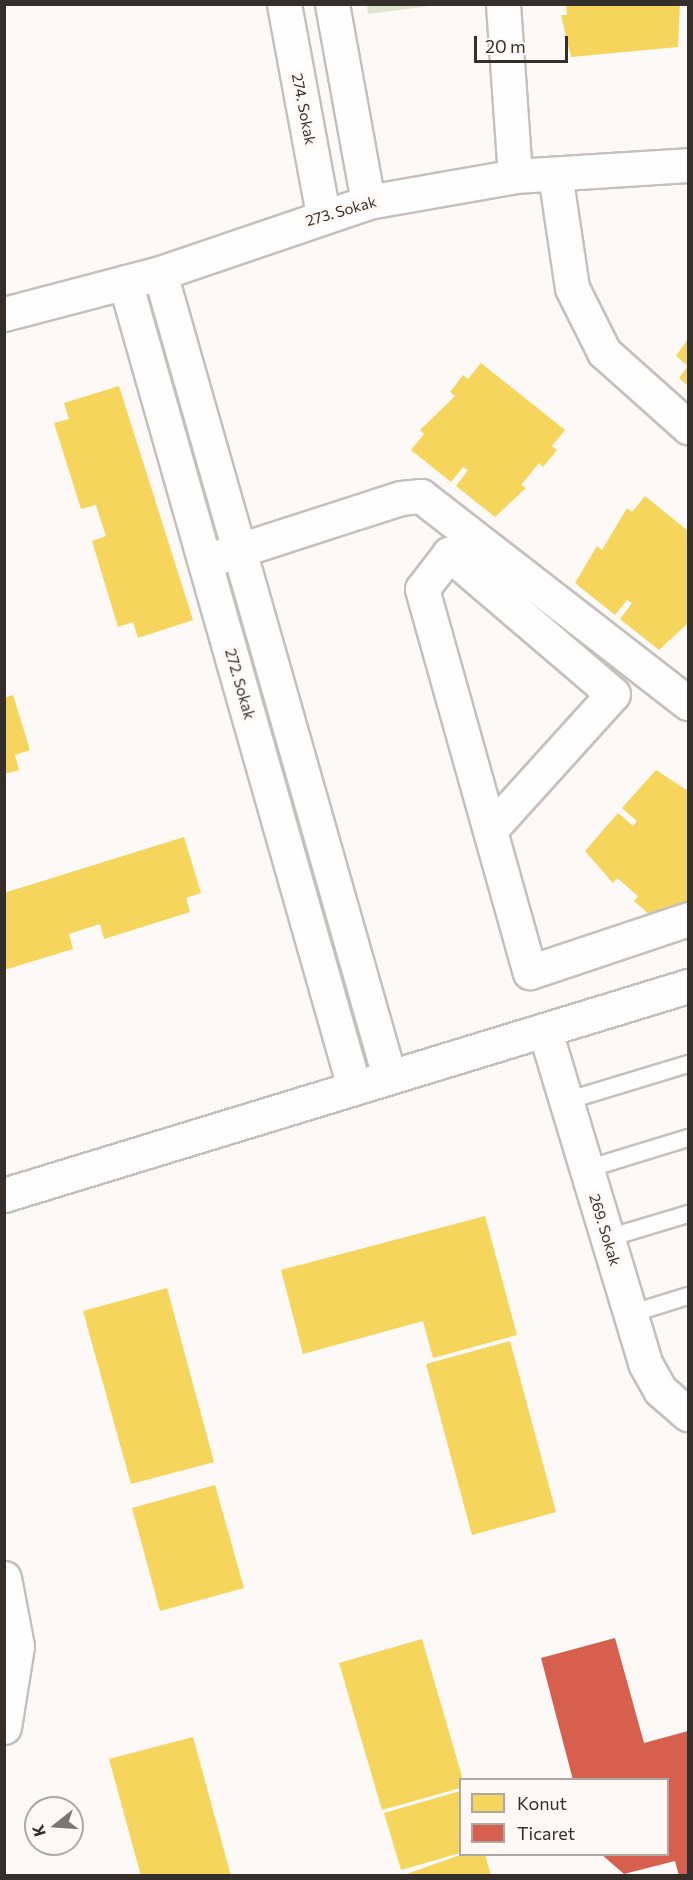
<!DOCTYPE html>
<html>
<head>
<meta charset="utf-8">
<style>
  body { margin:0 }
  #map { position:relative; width:693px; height:1880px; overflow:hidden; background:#fcf9f7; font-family:Commissioner,sans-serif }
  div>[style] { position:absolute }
  .green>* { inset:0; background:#e0e5cf }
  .homes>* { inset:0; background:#f6d55c }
  .shops>* { inset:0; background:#d6604d }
  .roads { filter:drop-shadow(2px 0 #c5c0be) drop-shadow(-2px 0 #c5c0be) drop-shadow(0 2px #c5c0be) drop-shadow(0 -2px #c5c0be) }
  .service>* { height:16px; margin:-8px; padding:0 8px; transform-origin:8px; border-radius:8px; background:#fffefe }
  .minor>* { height:33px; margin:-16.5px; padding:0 16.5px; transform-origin:16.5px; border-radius:16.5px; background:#fffefe }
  span { translate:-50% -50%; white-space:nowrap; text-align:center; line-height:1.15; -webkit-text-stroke:6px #fff8f4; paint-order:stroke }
  .street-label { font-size:15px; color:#352f2b }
  .frame { position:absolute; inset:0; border:6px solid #352f2b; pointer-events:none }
  .legend { position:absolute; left:459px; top:1778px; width:210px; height:78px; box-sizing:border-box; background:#fff8f4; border:2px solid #aea8a4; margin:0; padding:8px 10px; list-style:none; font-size:18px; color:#352f2b }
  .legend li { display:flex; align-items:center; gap:12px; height:30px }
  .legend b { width:30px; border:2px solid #aea8a4 }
  .north { position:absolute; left:24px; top:1796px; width:60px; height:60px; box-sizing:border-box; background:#fff8f4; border:2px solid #aea8a4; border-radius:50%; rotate:253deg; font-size:16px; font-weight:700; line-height:24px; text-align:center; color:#352f2b }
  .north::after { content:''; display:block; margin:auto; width:21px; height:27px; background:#7b7672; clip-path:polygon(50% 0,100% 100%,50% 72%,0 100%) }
  .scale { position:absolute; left:474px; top:36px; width:94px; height:27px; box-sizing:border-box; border:3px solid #352f2b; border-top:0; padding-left:8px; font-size:18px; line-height:21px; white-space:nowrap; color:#352f2b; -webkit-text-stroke:4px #fff8f4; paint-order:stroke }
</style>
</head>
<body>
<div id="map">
  <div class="green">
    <i style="clip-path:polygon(438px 5px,368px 14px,367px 5px,438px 4px)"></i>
  </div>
  <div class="homes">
    <i style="clip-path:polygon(566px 4px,680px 4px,678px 47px,571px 57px,561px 15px,567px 15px)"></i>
    <i style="clip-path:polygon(688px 339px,688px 366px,676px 356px)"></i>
    <i style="clip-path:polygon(481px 363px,565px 430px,552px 446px,557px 450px,543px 467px,539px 463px,521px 485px,526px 488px,495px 517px,456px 486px,468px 470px,463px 467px,451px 482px,411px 450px,424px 434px,420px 430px,455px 396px,450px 392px,463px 375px,468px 379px)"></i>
    <i style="clip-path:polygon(688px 366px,688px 386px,679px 378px)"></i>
    <i style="clip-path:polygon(119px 386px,193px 620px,138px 638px,133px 622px,118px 627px,92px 541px,106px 536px,101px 521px,96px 505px,81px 509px,54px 423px,69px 419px,64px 403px)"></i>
    <i style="clip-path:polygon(645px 496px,688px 531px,688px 623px,659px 650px,620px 619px,632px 603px,627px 600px,615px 615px,575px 583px,597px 546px,602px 550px,627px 508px,632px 512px)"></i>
    <i style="clip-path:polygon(13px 695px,30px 750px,15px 755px,19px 770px,4px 774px,4px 698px)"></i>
    <i style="clip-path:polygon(656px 770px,688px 791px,688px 903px,670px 924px,654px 911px,650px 915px,634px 901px,638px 896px,617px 878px,613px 883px,585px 851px,618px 813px,633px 826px,637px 821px,622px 808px)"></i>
    <i style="clip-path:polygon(184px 837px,201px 893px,186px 898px,190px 912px,104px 939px,100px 924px,69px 934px,73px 949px,4px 970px,4px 893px)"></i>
    <i style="clip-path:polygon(485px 1216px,517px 1335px,433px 1358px,423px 1321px,303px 1354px,281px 1270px)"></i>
    <i style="clip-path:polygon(167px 1288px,214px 1462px,131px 1484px,83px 1311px)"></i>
    <i style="clip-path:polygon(510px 1341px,556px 1512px,472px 1535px,426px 1364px)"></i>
    <i style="clip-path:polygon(215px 1485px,244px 1588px,160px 1611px,132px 1508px)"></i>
    <i style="clip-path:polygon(422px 1639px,463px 1780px,460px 1788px,382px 1810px,339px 1663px)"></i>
    <i style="clip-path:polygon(193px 1737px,231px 1876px,141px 1876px,109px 1759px)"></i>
    <i style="clip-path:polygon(460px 1791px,460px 1853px,401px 1870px,384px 1813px)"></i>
    <i style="clip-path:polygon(463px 1854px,485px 1854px,491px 1876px,401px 1876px)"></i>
  </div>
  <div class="shops">
    <i style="clip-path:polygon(615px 1638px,644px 1743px,688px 1731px,688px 1876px,679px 1876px,675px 1861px,624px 1874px,601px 1854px,668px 1854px,668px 1780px,573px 1780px,541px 1658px)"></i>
  </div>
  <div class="roads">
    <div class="service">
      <i style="left:566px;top:1101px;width:127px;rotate:-16.9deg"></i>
      <i style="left:587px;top:1169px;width:106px;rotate:-17.1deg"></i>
      <i style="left:608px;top:1238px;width:84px;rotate:-16.7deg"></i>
      <i style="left:630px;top:1314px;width:61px;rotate:-17.2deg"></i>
    </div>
    <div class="minor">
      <i style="left:284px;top:4px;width:214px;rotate:79.5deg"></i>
      <i style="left:332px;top:4px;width:201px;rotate:79.7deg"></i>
      <i style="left:503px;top:4px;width:172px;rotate:86deg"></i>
      <i style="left:555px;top:174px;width:115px;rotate:81.5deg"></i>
      <i style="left:572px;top:288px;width:72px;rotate:63.4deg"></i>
      <i style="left:604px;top:352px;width:113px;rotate:41.8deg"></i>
      <i style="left:160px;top:273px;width:835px;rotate:74.08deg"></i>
      <i style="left:125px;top:282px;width:837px;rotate:74.12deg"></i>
      <i style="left:4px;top:314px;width:161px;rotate:-14.7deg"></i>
      <i style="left:160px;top:273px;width:220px;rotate:-18.8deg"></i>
      <i style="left:368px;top:202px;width:149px;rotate:-10deg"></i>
      <i style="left:515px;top:176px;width:173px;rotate:-3.6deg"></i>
      <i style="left:218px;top:557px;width:192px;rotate:-17.9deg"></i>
      <i style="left:401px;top:498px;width:20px;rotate:-6deg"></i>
      <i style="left:421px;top:496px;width:338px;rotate:37.8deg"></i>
      <i style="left:490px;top:830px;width:183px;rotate:-47.9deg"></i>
      <i style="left:613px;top:694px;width:216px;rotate:-139.5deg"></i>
      <i style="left:449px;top:554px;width:44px;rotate:127.6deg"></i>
      <i style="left:422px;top:589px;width:398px;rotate:74.3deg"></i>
      <i style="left:530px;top:972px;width:167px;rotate:-18.5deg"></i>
      <i style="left:545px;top:1031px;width:347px;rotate:73.2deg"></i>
      <i style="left:645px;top:1363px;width:31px;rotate:61deg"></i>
      <i style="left:660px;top:1390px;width:37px;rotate:41deg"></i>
      <i style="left:4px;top:1195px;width:715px;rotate:-16.99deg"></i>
      <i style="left:4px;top:1578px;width:69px;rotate:79.2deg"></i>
      <i style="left:17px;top:1646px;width:82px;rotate:99.1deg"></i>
    </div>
  </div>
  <div class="street-label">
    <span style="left:304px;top:109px;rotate:79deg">274. Sokak</span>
    <span style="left:341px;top:211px;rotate:-16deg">273. Sokak</span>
    <span style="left:240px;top:684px;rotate:74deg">272. Sokak</span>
    <span style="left:605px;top:1230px;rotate:73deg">269. Sokak</span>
  </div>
  <div class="frame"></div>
  <ul class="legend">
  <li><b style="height:16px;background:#f6d55c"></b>Konut</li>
  <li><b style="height:16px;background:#d6604d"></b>Ticaret</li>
  </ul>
  <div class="north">K</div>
  <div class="scale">20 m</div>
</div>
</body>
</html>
